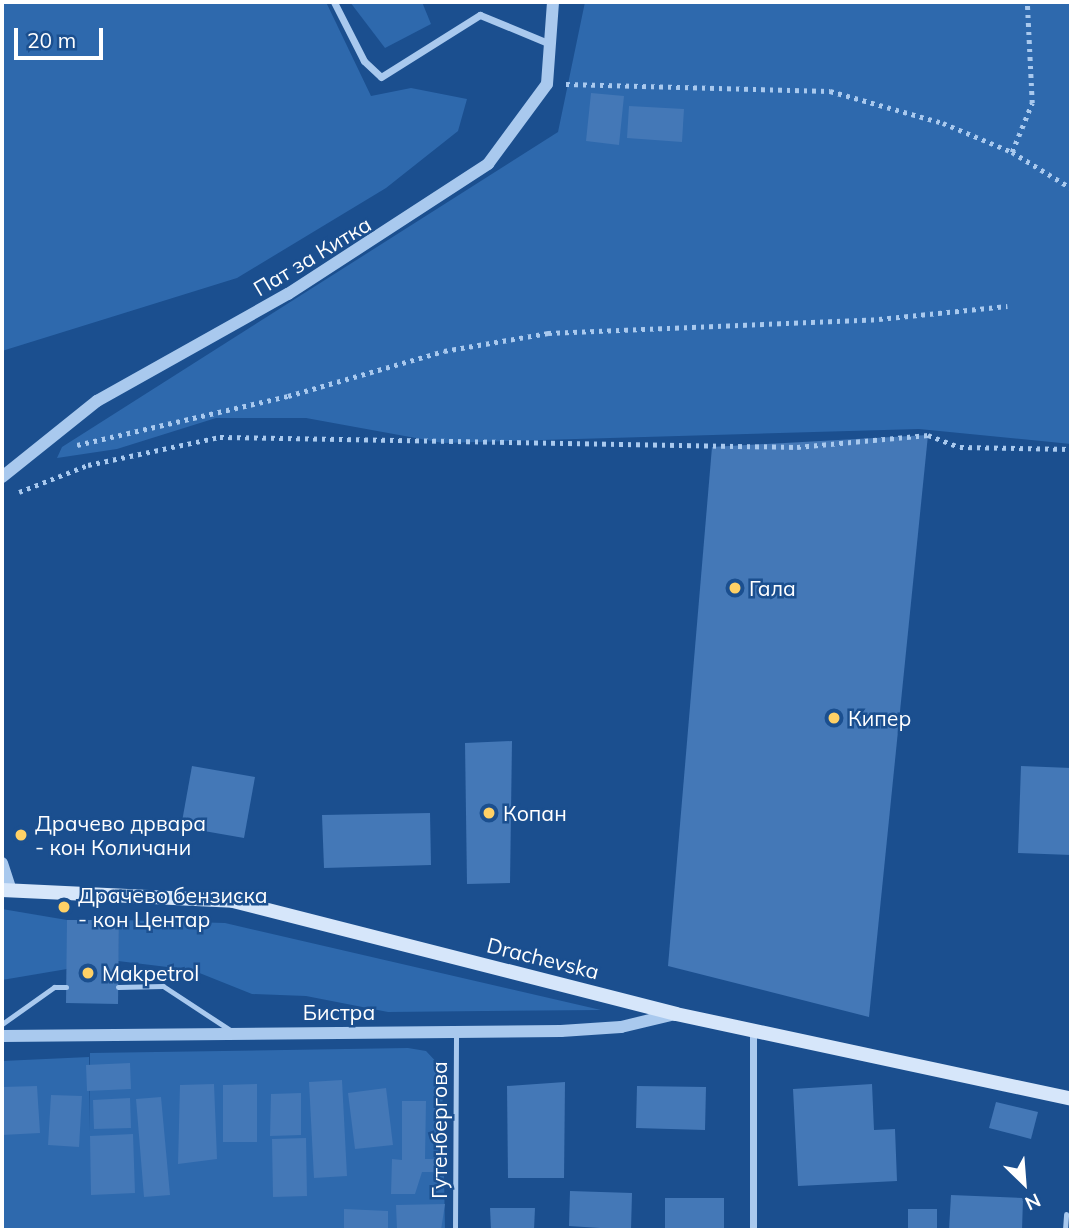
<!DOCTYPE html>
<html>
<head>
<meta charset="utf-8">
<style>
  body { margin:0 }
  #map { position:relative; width:1073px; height:1232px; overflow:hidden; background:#1b4f8f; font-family:Mulish,sans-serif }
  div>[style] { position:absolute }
  .green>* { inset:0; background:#2e69ad }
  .building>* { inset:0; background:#4478b7 }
  .path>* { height:4.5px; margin-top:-2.25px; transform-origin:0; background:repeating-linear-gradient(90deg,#a9c9ee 0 3.5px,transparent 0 8.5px) }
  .service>* { height:5px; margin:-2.5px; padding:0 2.5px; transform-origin:2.5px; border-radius:2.5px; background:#a9c9ee }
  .minor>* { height:7px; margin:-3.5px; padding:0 3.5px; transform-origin:3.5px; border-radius:3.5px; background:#a9c9ee }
  .tertiary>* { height:12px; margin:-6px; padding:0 6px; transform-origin:6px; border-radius:6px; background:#a9c9ee }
  .secondary>* { height:14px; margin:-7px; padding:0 7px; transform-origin:7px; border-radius:7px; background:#d6e6fa }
  .dots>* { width:19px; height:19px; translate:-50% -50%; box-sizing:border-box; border:4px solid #1b4f8f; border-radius:50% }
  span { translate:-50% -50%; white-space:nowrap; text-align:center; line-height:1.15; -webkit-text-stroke:5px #1b4f8f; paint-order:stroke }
  .street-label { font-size:21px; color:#fff }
  .poi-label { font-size:21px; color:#fff }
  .left { translate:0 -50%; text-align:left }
  .frame { position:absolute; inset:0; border:4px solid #fff; pointer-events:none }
  .north { position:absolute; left:989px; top:1148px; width:70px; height:70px; -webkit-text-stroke:5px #1b4f8f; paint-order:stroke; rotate:155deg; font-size:19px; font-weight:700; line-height:28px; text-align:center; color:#fff }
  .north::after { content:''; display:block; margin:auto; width:24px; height:32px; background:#fff; clip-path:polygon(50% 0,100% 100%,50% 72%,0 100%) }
  .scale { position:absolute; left:14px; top:28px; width:89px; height:32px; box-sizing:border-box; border:4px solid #fff; border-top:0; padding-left:9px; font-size:21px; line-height:24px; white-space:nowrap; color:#fff; -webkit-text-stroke:5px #1b4f8f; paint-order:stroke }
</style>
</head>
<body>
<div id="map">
  <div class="green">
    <i style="clip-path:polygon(2px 2px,326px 2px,371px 96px,411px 88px,467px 99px,458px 131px,386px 188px,237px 278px,2px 351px)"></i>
    <i style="clip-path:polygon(350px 2px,422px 2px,431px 24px,385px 48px)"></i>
    <i style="clip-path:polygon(585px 2px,1071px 2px,1071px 444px,919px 429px,443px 443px,306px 418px,216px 418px,117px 449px,57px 458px,62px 447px,558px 132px)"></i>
    <i style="clip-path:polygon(2px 909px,67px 920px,67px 969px,2px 980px)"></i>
    <i style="clip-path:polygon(119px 920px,225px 923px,601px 1010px,388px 1012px,306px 996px,252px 994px,192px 970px,118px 961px)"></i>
    <i style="clip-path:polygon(408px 1048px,426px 1051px,442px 1068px,445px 1230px,2px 1230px,2px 1061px,89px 1057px,90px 1133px,90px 1053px)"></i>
  </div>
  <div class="building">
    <i style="clip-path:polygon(591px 93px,624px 96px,619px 145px,586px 141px)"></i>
    <i style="clip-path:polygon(629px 106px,684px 109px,682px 142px,627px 138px)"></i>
    <i style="clip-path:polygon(928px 435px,869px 1017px,668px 966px,712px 447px)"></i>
    <i style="clip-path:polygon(512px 741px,510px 883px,467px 884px,465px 743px)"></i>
    <i style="clip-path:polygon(192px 766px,255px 777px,244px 838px,181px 827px)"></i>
    <i style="clip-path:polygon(1021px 766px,1071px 768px,1071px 855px,1018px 853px)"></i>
    <i style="clip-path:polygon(430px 813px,431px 865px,324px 868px,322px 815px)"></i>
    <i style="clip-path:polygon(67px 920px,119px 920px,118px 1004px,66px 1003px)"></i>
    <i style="clip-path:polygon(130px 1063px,131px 1089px,87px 1091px,86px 1065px)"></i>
    <i style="clip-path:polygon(342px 1080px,347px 1176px,314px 1178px,309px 1082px)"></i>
    <i style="clip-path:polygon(565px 1082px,564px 1178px,508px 1178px,507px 1086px)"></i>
    <i style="clip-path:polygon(214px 1084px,217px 1159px,178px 1164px,180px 1085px)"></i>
    <i style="clip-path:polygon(257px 1084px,257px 1142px,223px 1142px,223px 1085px)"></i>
    <i style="clip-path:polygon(872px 1084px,874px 1130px,895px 1129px,897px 1181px,798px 1186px,793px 1089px)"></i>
    <i style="clip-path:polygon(37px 1086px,40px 1133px,2px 1135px,2px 1087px)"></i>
    <i style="clip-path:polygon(637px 1086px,706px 1087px,705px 1130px,636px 1128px)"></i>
    <i style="clip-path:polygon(386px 1088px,393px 1145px,355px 1149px,348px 1093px)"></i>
    <i style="clip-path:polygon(301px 1093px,301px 1135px,270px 1136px,271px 1094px)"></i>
    <i style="clip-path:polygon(51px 1095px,82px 1096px,79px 1147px,48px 1145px)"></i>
    <i style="clip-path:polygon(161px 1097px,170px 1195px,144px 1197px,136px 1099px)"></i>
    <i style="clip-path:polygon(130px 1098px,131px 1128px,94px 1129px,93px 1100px)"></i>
    <i style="clip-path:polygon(402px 1101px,426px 1101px,425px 1159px,438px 1159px,438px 1172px,422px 1172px,415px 1194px,391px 1194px,392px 1159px,402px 1160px)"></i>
    <i style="clip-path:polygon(996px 1102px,1038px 1112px,1031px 1139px,989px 1128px)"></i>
    <i style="clip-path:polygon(133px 1134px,135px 1193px,91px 1195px,90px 1136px)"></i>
    <i style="clip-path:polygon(306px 1138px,307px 1196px,273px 1197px,272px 1139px)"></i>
    <i style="clip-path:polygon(570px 1191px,632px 1193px,631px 1230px,569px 1226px)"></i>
    <i style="clip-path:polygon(951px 1195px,1023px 1198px,1022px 1230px,949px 1230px)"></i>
    <i style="clip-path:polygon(665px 1198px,724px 1198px,724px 1230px,665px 1230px)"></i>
    <i style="clip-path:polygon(445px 1204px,441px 1230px,397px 1230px,396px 1205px)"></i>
    <i style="clip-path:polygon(490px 1208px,535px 1208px,534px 1230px,491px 1230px)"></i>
    <i style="clip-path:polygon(344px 1209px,388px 1211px,388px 1230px,344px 1230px)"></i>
    <i style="clip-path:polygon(908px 1209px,937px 1209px,937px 1230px,908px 1230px)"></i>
  </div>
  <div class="path">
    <i style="left:566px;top:84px;width:264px;rotate:1.5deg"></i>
    <i style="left:830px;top:91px;width:117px;rotate:15.8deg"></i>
    <i style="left:943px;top:123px;width:75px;rotate:22.8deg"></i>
    <i style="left:1012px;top:152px;width:69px;rotate:31.4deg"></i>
    <i style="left:1012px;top:152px;width:53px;rotate:-67.8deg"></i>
    <i style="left:1032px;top:103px;width:101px;rotate:-92.8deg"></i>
    <i style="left:77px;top:445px;width:217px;rotate:-13.1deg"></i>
    <i style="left:288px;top:396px;width:162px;rotate:-16.1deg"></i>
    <i style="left:444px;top:351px;width:106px;rotate:-9.8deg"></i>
    <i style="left:548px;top:333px;width:331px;rotate:-2.4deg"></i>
    <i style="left:879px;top:319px;width:129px;rotate:-5.8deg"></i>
    <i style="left:19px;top:492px;width:74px;rotate:-21.4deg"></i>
    <i style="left:88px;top:465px;width:135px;rotate:-12deg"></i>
    <i style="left:220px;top:437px;width:577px;rotate:0.99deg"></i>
    <i style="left:797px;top:447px;width:132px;rotate:-5.2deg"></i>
    <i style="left:928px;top:435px;width:34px;rotate:21deg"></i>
    <i style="left:960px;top:447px;width:111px;rotate:1deg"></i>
  </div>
  <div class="service">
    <i style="left:118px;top:987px;width:45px;rotate:-1.3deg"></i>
    <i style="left:163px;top:986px;width:80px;rotate:33.3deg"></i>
    <i style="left:2px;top:1024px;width:64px;rotate:-35.4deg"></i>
    <i style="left:54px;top:987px;width:12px"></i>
    <i style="left:455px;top:1230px;width:197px;rotate:-89.7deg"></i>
    <i style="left:1065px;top:1230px;width:16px;rotate:-86deg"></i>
  </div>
  <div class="minor">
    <i style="left:334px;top:2px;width:66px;rotate:63deg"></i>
    <i style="left:364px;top:61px;width:23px;rotate:43deg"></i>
    <i style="left:381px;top:77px;width:117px;rotate:-32.1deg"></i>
    <i style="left:480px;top:15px;width:74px;rotate:22.4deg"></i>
    <i style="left:753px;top:1031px;width:199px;rotate:90deg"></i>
  </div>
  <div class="tertiary">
    <i style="left:2px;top:477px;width:122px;rotate:-38.7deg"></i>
    <i style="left:97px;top:401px;width:219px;rotate:-29.3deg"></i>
    <i style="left:288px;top:294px;width:239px;rotate:-33deg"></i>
    <i style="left:488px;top:164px;width:99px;rotate:-53.6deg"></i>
    <i style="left:547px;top:84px;width:82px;rotate:-85.8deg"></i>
    <i style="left:2px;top:863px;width:28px;rotate:72deg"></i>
    <i style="left:2px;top:1036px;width:559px;rotate:-0.51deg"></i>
    <i style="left:561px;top:1031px;width:60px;rotate:-3.8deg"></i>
    <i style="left:621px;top:1027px;width:56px;rotate:-13.5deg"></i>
  </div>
  <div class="secondary">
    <i style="left:2px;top:890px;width:231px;rotate:2.7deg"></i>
    <i style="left:233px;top:901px;width:457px;rotate:14.3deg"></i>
    <i style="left:676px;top:1014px;width:404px;rotate:12.1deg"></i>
  </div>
  <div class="dots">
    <i style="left:735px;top:588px;background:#ffd166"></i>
    <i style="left:834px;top:718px;background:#ffd166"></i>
    <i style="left:489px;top:813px;background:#ffd166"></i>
    <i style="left:21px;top:835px;background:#ffd166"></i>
    <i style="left:64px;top:907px;background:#ffd166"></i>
    <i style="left:88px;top:973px;background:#ffd166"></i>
  </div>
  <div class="street-label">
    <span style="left:312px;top:256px;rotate:-31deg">Пат за Китка</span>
    <span style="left:543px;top:958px;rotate:14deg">Drachevska</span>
    <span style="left:339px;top:1012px">Бистра</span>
    <span style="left:439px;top:1130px;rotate:-90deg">Гутенбергова</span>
  </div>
  <div class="poi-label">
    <span class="left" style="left:749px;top:588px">Гала</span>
    <span class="left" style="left:848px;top:718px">Кипер</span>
    <span class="left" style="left:503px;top:813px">Копан</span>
    <span class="left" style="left:35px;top:835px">Драчево дрвара<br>- кон Количани</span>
    <span class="left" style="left:78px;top:907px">Драчево бензиска<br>- кон Центар</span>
    <span class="left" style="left:102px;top:973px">Makpetrol</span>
  </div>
  <div class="frame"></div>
  <div class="north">N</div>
  <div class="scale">20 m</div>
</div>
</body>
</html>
